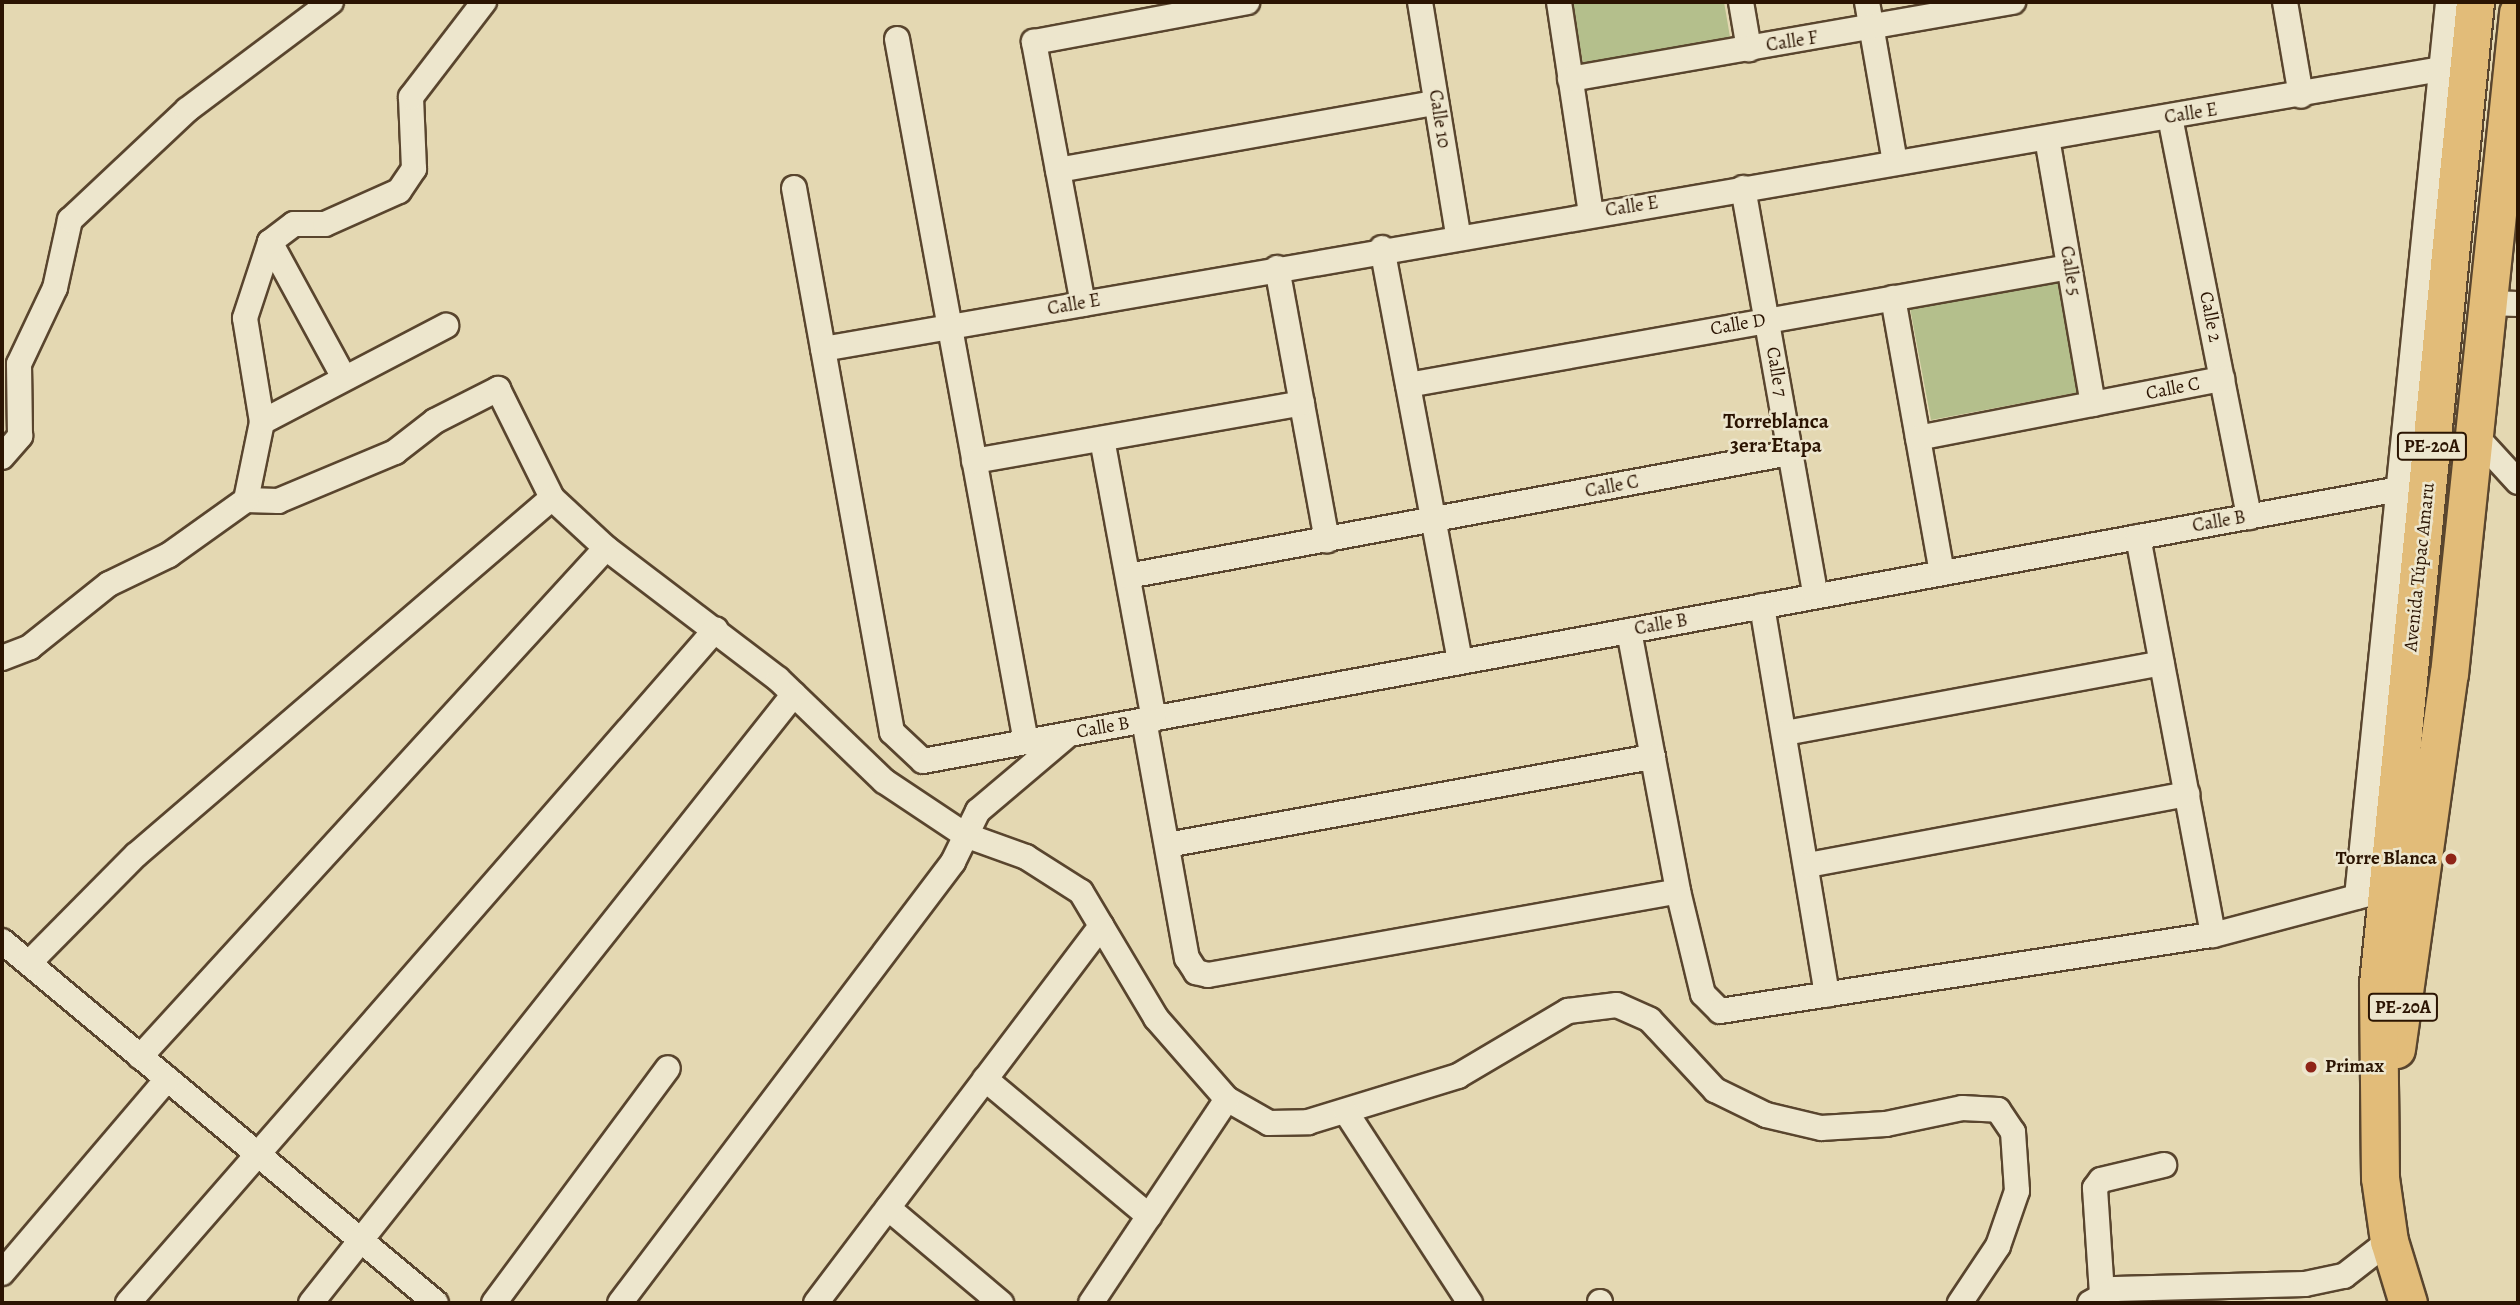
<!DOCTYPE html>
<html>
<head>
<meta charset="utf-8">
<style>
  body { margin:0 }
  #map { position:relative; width:2520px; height:1305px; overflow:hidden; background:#e4d8b2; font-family:Alegreya,serif }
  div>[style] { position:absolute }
  .green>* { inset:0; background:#b4bf8c }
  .roads { filter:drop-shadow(2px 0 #59452e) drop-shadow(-2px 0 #59452e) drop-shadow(0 2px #59452e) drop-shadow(0 -2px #59452e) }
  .minor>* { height:24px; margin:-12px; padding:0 12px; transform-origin:12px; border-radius:12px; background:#ede6cd }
  .highway>* { height:37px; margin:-18.5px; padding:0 18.5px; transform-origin:18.5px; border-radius:18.5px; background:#e2bc79 }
  .dots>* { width:19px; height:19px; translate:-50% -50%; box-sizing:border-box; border:4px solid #ede6cd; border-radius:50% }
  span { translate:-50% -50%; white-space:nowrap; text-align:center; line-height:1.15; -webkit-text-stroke:5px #ede6cd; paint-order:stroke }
  .shield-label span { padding:2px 5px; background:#ede6cd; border:2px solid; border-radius:5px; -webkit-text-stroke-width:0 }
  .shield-label { font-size:18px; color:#2b1402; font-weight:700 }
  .street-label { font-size:19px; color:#2b1402 }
  .poi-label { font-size:19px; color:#2b1402; font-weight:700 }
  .right { translate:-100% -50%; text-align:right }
  .left { translate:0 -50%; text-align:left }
  .neighbourhood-label { font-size:21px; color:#2b1402; font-weight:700 }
  .frame { position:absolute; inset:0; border:4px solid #2b1402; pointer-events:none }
</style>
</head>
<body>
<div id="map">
  <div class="green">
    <i style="clip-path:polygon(1572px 2px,1724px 2px,1730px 37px,1583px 63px)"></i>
    <i style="clip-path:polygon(2059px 280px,2080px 392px,1931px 420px,1910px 308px)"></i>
  </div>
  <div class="roads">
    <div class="minor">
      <i style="left:1420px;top:2px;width:236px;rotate:80.7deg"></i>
      <i style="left:1559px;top:2px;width:213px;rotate:81.4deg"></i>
      <i style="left:1741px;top:2px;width:48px;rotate:80.3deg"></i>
      <i style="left:1867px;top:2px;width:163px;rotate:80.1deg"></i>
      <i style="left:2285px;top:2px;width:95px;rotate:80.3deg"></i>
      <i style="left:897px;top:39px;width:715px;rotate:79.6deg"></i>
      <i style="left:1570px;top:79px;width:450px;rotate:-9.9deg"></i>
      <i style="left:2170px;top:117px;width:408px;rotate:78.8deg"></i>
      <i style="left:2047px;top:138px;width:270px;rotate:80.2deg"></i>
      <i style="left:1058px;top:170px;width:384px;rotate:-10.1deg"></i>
      <i style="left:794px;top:188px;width:553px;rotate:79.79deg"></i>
      <i style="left:892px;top:732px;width:42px;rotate:43.1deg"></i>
      <i style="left:923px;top:761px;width:1501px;rotate:-10.44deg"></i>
      <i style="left:1743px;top:188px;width:414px;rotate:79.9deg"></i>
      <i style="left:270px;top:242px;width:155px;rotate:61.4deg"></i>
      <i style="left:1382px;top:248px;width:421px;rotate:79.3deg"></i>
      <i style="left:1277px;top:268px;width:277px;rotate:79.6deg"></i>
      <i style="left:1893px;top:298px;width:279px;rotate:79.9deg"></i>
      <i style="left:2488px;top:303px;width:30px;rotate:2deg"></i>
      <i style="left:1083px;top:304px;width:267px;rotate:-100.6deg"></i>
      <i style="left:1034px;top:42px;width:217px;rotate:-10.6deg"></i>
      <i style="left:823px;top:349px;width:1642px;rotate:-9.82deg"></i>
      <i style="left:1408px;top:385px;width:671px;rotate:-10.12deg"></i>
      <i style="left:262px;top:422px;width:208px;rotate:-27.6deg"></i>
      <i style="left:2474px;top:434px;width:65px;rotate:47.5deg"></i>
      <i style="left:1918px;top:438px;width:310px;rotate:-11deg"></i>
      <i style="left:1102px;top:439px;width:285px;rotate:79.5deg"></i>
      <i style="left:2px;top:457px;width:28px;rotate:-49deg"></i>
      <i style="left:20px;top:436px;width:72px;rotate:-90.8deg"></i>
      <i style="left:19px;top:364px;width:84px;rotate:-64.7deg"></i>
      <i style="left:55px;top:288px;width:70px;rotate:-77.6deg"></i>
      <i style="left:70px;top:220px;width:161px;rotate:-43.2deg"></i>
      <i style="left:187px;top:110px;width:180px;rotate:-36.9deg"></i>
      <i style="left:974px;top:461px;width:333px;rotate:-10deg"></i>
      <i style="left:246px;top:500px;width:32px;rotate:2deg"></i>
      <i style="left:278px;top:501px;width:127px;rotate:-22.7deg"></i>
      <i style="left:395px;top:452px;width:51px;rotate:-37.8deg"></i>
      <i style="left:435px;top:421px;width:71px;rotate:-26.9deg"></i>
      <i style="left:498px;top:389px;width:122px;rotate:63.6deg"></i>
      <i style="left:552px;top:498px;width:74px;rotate:42.8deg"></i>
      <i style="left:606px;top:548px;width:216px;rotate:37.3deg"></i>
      <i style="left:778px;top:679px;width:147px;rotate:43.9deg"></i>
      <i style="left:884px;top:781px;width:97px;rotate:33.7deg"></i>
      <i style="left:965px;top:835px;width:65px;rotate:19.8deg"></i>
      <i style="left:1026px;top:857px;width:65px;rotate:32.5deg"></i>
      <i style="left:1081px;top:892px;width:147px;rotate:59.2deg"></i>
      <i style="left:1156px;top:1018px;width:108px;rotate:48.8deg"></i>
      <i style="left:1227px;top:1099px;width:48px;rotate:29.7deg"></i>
      <i style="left:1269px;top:1123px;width:39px;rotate:-1deg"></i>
      <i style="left:1308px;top:1122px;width:157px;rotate:-17deg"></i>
      <i style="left:1458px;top:1076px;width:128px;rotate:-30.6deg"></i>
      <i style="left:1568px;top:1011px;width:49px;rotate:-7deg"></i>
      <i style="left:1617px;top:1005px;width:36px;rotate:24deg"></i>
      <i style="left:1650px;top:1020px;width:96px;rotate:47.1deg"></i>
      <i style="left:1715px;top:1090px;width:57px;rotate:26.1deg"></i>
      <i style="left:1766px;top:1115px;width:57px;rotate:13.3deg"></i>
      <i style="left:1821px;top:1128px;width:65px;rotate:-3.5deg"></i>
      <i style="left:1886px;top:1124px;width:78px;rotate:-11.9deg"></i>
      <i style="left:1962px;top:1108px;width:36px;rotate:3deg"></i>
      <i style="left:1998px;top:1110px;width:27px;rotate:56deg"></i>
      <i style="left:2013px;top:1132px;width:59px;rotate:86.1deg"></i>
      <i style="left:2017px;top:1191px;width:58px;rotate:109.1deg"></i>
      <i style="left:1998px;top:1246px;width:69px;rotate:123.7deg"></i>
      <i style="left:2138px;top:537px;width:405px;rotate:79.3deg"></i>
      <i style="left:1128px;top:576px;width:673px;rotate:-10.53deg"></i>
      <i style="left:1762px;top:606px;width:394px;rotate:80.5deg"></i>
      <i style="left:1629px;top:631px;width:265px;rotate:79.3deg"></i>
      <i style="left:1678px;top:891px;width:106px;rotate:76.4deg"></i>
      <i style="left:1703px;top:994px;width:24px;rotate:45deg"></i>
      <i style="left:1720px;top:1011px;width:499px;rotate:-8.8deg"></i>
      <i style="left:2213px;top:935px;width:192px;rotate:-14.8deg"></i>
      <i style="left:2px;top:658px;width:30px;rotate:-21deg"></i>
      <i style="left:30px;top:647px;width:101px;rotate:-38.6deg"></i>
      <i style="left:109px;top:584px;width:67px;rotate:-25.8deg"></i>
      <i style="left:169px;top:555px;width:95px;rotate:-35.5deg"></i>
      <i style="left:246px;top:500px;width:80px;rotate:-78.4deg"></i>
      <i style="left:262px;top:422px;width:105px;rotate:-99.3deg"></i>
      <i style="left:245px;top:318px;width:80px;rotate:-71.8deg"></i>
      <i style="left:270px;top:242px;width:30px;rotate:-37deg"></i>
      <i style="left:294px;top:224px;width:31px"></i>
      <i style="left:325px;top:224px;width:81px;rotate:-24deg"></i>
      <i style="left:399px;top:191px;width:27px;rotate:-56deg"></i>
      <i style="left:414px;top:169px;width:72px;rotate:-92.4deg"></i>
      <i style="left:411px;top:97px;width:120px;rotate:-52.5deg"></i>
      <i style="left:1144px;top:720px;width:242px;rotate:79.8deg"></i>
      <i style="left:1187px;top:958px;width:17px;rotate:57deg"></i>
      <i style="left:1196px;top:972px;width:12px;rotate:14deg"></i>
      <i style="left:1208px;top:975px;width:477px;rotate:-10.1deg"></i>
      <i style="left:1785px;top:733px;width:383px;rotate:-10.5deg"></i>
      <i style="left:1167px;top:845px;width:494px;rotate:-10.3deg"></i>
      <i style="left:1808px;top:865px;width:386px;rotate:-10.6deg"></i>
      <i style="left:2357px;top:897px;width:900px;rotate:-84.19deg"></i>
      <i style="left:2px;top:941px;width:565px;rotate:39.83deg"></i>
      <i style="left:29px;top:963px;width:152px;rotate:-45.3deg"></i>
      <i style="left:136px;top:855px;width:548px;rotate:-40.64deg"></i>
      <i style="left:140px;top:1057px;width:690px;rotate:-47.53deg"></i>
      <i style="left:985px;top:1079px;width:214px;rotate:39.9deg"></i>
      <i style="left:1346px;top:1112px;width:228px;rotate:57deg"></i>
      <i style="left:888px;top:1208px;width:148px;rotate:40.1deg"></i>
      <i style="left:2px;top:1273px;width:255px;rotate:-49.6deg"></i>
      <i style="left:2102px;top:1294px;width:106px;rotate:-93.8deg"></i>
      <i style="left:2095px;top:1188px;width:10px;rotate:-53deg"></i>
      <i style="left:2101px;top:1180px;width:65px;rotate:-13.4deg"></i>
      <i style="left:1600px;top:1302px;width:1px;rotate:90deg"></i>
      <i style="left:128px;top:1303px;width:894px;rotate:-48.9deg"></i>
      <i style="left:311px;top:1303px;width:777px;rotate:-51.58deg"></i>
      <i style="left:494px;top:1303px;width:292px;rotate:-53.5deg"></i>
      <i style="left:620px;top:1303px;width:553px;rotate:-52.94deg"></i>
      <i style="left:953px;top:862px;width:57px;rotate:-63.9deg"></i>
      <i style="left:978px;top:811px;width:119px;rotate:-40.2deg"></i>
      <i style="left:816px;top:1303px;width:473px;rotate:-52.9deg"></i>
      <i style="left:1091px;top:1303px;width:245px;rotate:-56.3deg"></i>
      <i style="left:2090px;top:1303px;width:29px;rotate:-29deg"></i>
      <i style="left:2115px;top:1289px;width:190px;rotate:-1.5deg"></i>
      <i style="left:2305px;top:1284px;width:40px;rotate:-12deg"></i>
      <i style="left:2344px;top:1276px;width:57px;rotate:-37.9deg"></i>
    </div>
    <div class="highway">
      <i style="left:2396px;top:1049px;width:379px;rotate:-82deg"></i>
      <i style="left:2449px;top:674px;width:665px;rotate:-84.04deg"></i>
      <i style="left:2408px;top:1303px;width:65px;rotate:-107deg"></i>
      <i style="left:2389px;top:1241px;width:64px;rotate:-98.1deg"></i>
      <i style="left:2380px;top:1178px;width:194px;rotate:-90.6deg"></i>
      <i style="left:2378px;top:984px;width:987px;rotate:-84.36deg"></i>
    </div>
  </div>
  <div class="dots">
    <i style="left:2451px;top:859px;background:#8f2418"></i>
    <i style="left:2311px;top:1067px;background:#8f2418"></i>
  </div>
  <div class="shield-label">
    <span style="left:2432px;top:446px">PE-20A</span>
    <span style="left:2403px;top:1007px">PE-20A</span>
  </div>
  <div class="street-label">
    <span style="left:1792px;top:42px;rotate:-9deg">Calle F</span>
    <span style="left:2191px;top:114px;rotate:-9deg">Calle E</span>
    <span style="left:1439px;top:119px;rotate:81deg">Calle 10</span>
    <span style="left:1632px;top:207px;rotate:-9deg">Calle E</span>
    <span style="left:2070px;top:271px;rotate:80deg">Calle 5</span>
    <span style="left:1074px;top:305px;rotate:-10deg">Calle E</span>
    <span style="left:2210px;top:317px;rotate:79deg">Calle 2</span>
    <span style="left:1738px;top:325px;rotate:-10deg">Calle D</span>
    <span style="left:1776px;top:372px;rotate:80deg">Calle 7</span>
    <span style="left:2173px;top:389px;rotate:-11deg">Calle C</span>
    <span style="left:1612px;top:487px;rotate:-11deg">Calle C</span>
    <span style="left:2219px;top:522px;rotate:-10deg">Calle B</span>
    <span style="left:2420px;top:567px;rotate:-84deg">Avenida Túpac Amaru</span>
    <span style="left:1661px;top:625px;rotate:-10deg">Calle B</span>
    <span style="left:1103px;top:728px;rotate:-10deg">Calle B</span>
  </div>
  <div class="poi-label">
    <span class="right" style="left:2437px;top:859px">Torre Blanca</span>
    <span class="left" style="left:2325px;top:1067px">Primax</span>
  </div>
  <div class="neighbourhood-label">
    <span style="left:1776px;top:433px">Torreblanca<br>3era Etapa</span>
  </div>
  <div class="frame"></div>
</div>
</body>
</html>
